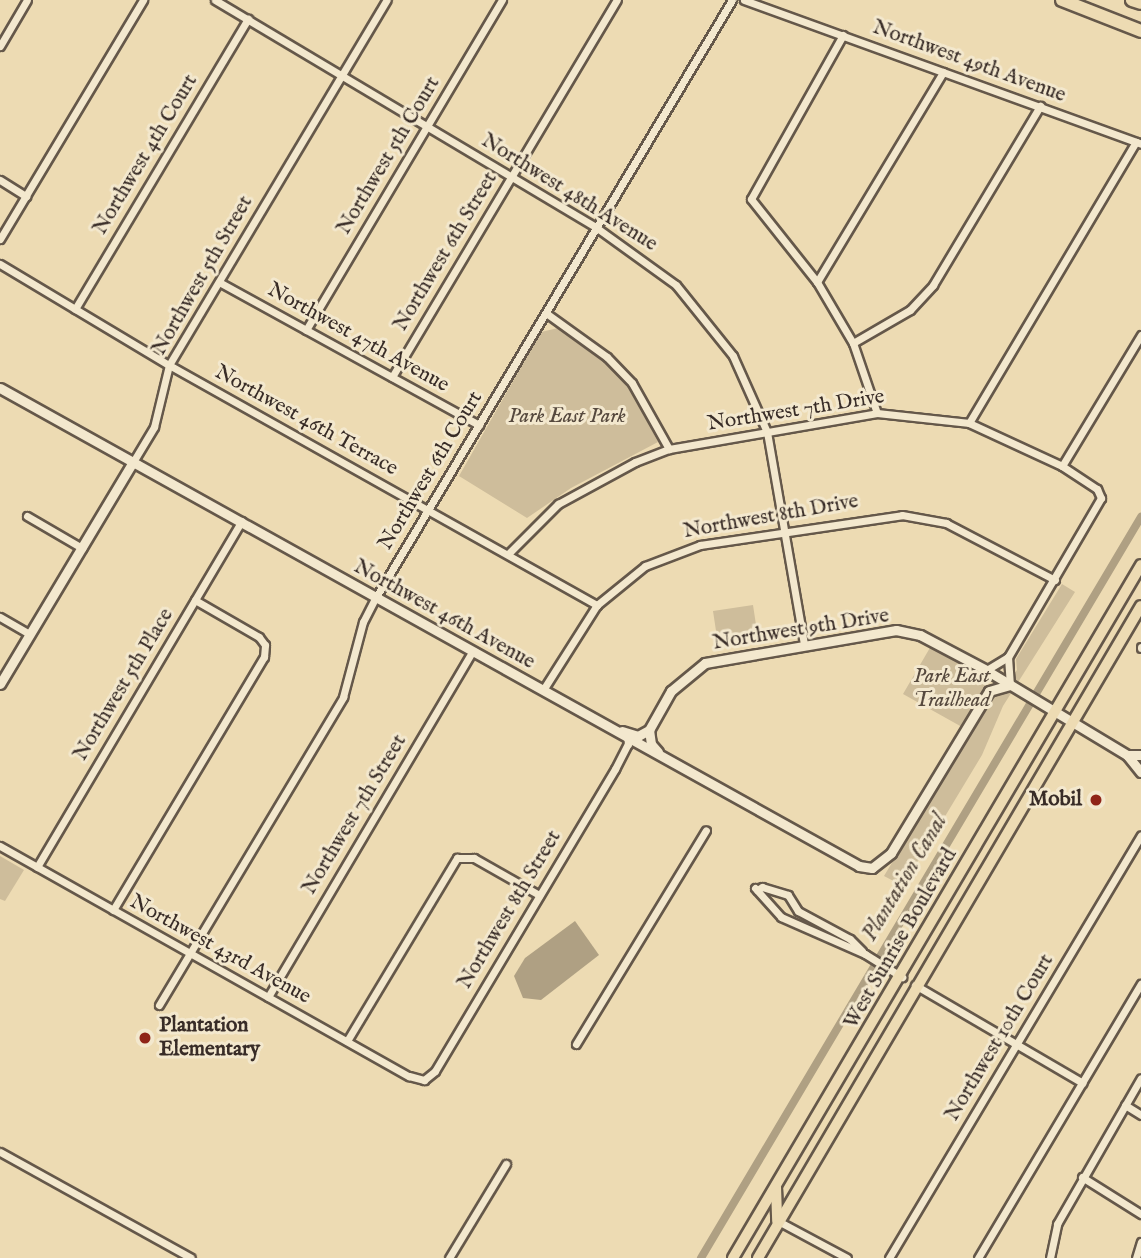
<!DOCTYPE html>
<html>
<head>
<meta charset="utf-8">
<style>
  body { margin:0 }
  #map { position:relative; width:1141px; height:1258px; overflow:hidden; background:#eddbb3; font-family:"IM FELL English",serif }
  div>[style] { position:absolute }
  .green>* { inset:0; background:#cebd9b }
  .water>* { inset:0; background:#afa083 }
  .canal>* { height:8px; margin:-4px; padding:0 4px; transform-origin:4px; border-radius:4px; background:#afa083 }
  .roads { filter:drop-shadow(2px 0 #65584a) drop-shadow(-2px 0 #65584a) drop-shadow(0 2px #65584a) drop-shadow(0 -2px #65584a) }
  .minor>* { height:7px; margin:-3.5px; padding:0 3.5px; transform-origin:3.5px; border-radius:3.5px; background:#f3e8ce }
  .tertiary>* { height:9px; margin:-4.5px; padding:0 4.5px; transform-origin:4.5px; border-radius:4.5px; background:#f3e8ce }
  .primary>* { height:10px; margin:-5px; padding:0 5px; transform-origin:5px; border-radius:5px; background:#eddbb3 }
  .motorway>* { height:12px; margin:-6px; padding:0 6px; transform-origin:6px; border-radius:6px; background:#eddbb3 }
  .dots>* { width:19px; height:19px; translate:-50% -50%; box-sizing:border-box; border:4px solid #f3e8ce; border-radius:50% }
  span { translate:-50% -50%; white-space:nowrap; text-align:center; line-height:1.15; -webkit-text-stroke:6px #f3e8ce; paint-order:stroke }
  .street-label { font-size:21px; color:#382c27 }
  .park-label { font-size:21px; color:#56493e; font-style:italic }
  .poi-label { font-size:21px; color:#382c27; font-weight:700 }
  .right { translate:-100% -50%; text-align:right }
  .left { translate:0 -50%; text-align:left }
  .water-label { font-size:23px; color:#56493e; font-style:italic }
</style>
</head>
<body>
<div id="map">
  <div class="green">
    <i style="clip-path:polygon(558px 328px,607px 363px,633px 394px,658px 442px,571px 488px,527px 518px,459px 476px,541px 332px)"></i>
    <i style="clip-path:polygon(1062px 584px,1075px 592px,1003px 706px,982px 755px,903px 886px,884px 876px,985px 708px,1017px 670px,1016px 659px)"></i>
    <i style="clip-path:polygon(753px 605px,758px 638px,718px 644px,713px 611px)"></i>
    <i style="clip-path:polygon(931px 646px,971px 669px,978px 666px,985px 680px,985px 689px,962px 727px,903px 694px)"></i>
    <i style="clip-path:polygon(0 856px,24px 870px,5px 901px,0 899px)"></i>
  </div>
  <div class="water">
    <i style="clip-path:polygon(575px 921px,599px 955px,541px 1000px,523px 998px,514px 976px,525px 958px)"></i>
  </div>
  <div class="canal">
    <i style="left:701px;top:1258px;width:862px;rotate:-59.3deg"></i>
  </div>
  <div class="roads">
    <div class="minor">
      <i style="left:215px;top:0;width:445px;rotate:30.8deg"></i>
      <i style="left:597px;top:228px;width:97px;rotate:35.8deg"></i>
      <i style="left:676px;top:285px;width:91px;rotate:51.2deg"></i>
      <i style="left:733px;top:356px;width:83px;rotate:65.9deg"></i>
      <i style="left:767px;top:432px;width:214px;rotate:80.1deg"></i>
      <i style="left:744px;top:0;width:422px;rotate:19.9deg"></i>
      <i style="left:843px;top:35px;width:188px;rotate:119.3deg"></i>
      <i style="left:751px;top:199px;width:106px;rotate:51.5deg"></i>
      <i style="left:817px;top:282px;width:71px;rotate:59.5deg"></i>
      <i style="left:853px;top:343px;width:74px;rotate:71.1deg"></i>
      <i style="left:0;top:46px;width:53px;rotate:-59.6deg"></i>
      <i style="left:0;top:180px;width:31px;rotate:32deg"></i>
      <i style="left:0;top:239px;width:279px;rotate:-59.1deg"></i>
      <i style="left:0;top:264px;width:197px;rotate:30.9deg"></i>
      <i style="left:169px;top:365px;width:491px;rotate:29.3deg"></i>
      <i style="left:219px;top:282px;width:297px;rotate:28.8deg"></i>
      <i style="left:817px;top:282px;width:245px;rotate:-59deg"></i>
      <i style="left:75px;top:309px;width:338px;rotate:-59.2deg"></i>
      <i style="left:546px;top:313px;width:75px;rotate:35.8deg"></i>
      <i style="left:607px;top:357px;width:36px;rotate:46deg"></i>
      <i style="left:632px;top:383px;width:76px;rotate:60.7deg"></i>
      <i style="left:306px;top:330px;width:384px;rotate:-59.3deg"></i>
      <i style="left:853px;top:343px;width:66px;rotate:-30.1deg"></i>
      <i style="left:910px;top:310px;width:34px;rotate:-47deg"></i>
      <i style="left:933px;top:285px;width:209px;rotate:-59.1deg"></i>
      <i style="left:392px;top:377px;width:439px;rotate:-59.2deg"></i>
      <i style="left:969px;top:423px;width:327px;rotate:-59.3deg"></i>
      <i style="left:133px;top:462px;width:41px;rotate:-59deg"></i>
      <i style="left:154px;top:427px;width:64px;rotate:-76.4deg"></i>
      <i style="left:169px;top:365px;width:425px;rotate:-59.2deg"></i>
      <i style="left:1062px;top:466px;width:153px;rotate:-58.9deg"></i>
      <i style="left:27px;top:516px;width:64px;rotate:30.2deg"></i>
      <i style="left:508px;top:554px;width:71px;rotate:-45deg"></i>
      <i style="left:558px;top:504px;width:88px;rotate:-28.6deg"></i>
      <i style="left:635px;top:462px;width:36px;rotate:-21deg"></i>
      <i style="left:669px;top:449px;width:211px;rotate:-9.8deg"></i>
      <i style="left:877px;top:413px;width:93px;rotate:6.2deg"></i>
      <i style="left:969px;top:423px;width:102px;rotate:24.8deg"></i>
      <i style="left:1062px;top:466px;width:42px;rotate:33.3deg"></i>
      <i style="left:1097px;top:489px;width:10px;rotate:66deg"></i>
      <i style="left:1101px;top:498px;width:184px;rotate:120.3deg"></i>
      <i style="left:1008px;top:657px;width:26px;rotate:149deg"></i>
      <i style="left:0;top:617px;width:34px;rotate:30deg"></i>
      <i style="left:1141px;top:647px;width:1px;rotate:90deg"></i>
      <i style="left:1008px;top:657px;width:28px;rotate:86deg"></i>
      <i style="left:543px;top:690px;width:101px;rotate:-57.6deg"></i>
      <i style="left:597px;top:605px;width:62px;rotate:-39.1deg"></i>
      <i style="left:645px;top:566px;width:59px;rotate:-20.9deg"></i>
      <i style="left:700px;top:545px;width:204px;rotate:-8.4deg"></i>
      <i style="left:902px;top:515px;width:45px;rotate:10.3deg"></i>
      <i style="left:946px;top:523px;width:123px;rotate:27.6deg"></i>
      <i style="left:0;top:846px;width:469px;rotate:29.4deg"></i>
      <i style="left:409px;top:1076px;width:16px;rotate:15deg"></i>
      <i style="left:424px;top:1080px;width:14px;rotate:-39deg"></i>
      <i style="left:435px;top:1071px;width:352px;rotate:-59.2deg"></i>
      <i style="left:615px;top:769px;width:28px;rotate:-63deg"></i>
      <i style="left:628px;top:744px;width:9px;rotate:-96deg"></i>
      <i style="left:37px;top:867px;width:402px;rotate:-59.4deg"></i>
      <i style="left:755px;top:888px;width:39px;rotate:48deg"></i>
      <i style="left:781px;top:917px;width:92px;rotate:23.8deg"></i>
      <i style="left:865px;top:954px;width:44px;rotate:31.9deg"></i>
      <i style="left:757px;top:890px;width:6px;rotate:-31deg"></i>
      <i style="left:762px;top:887px;width:27px;rotate:17deg"></i>
      <i style="left:788px;top:895px;width:19px;rotate:58deg"></i>
      <i style="left:798px;top:911px;width:59px;rotate:28.3deg"></i>
      <i style="left:850px;top:939px;width:17px;rotate:45deg"></i>
      <i style="left:113px;top:910px;width:295px;rotate:-59.2deg"></i>
      <i style="left:264px;top:657px;width:12px;rotate:-85deg"></i>
      <i style="left:265px;top:645px;width:10px;rotate:-127deg"></i>
      <i style="left:259px;top:637px;width:74px;rotate:-150deg"></i>
      <i style="left:915px;top:985px;width:194px;rotate:30.3deg"></i>
      <i style="left:268px;top:997px;width:402px;rotate:-59.4deg"></i>
      <i style="left:159px;top:1005px;width:359px;rotate:-59.1deg"></i>
      <i style="left:343px;top:697px;width:78px;rotate:-75.1deg"></i>
      <i style="left:363px;top:622px;width:28px;rotate:-63deg"></i>
      <i style="left:376px;top:597px;width:695px;rotate:-59.19deg"></i>
      <i style="left:347px;top:1041px;width:214px;rotate:-59deg"></i>
      <i style="left:457px;top:858px;width:17px"></i>
      <i style="left:474px;top:858px;width:75px;rotate:29.6deg"></i>
      <i style="left:576px;top:1044px;width:250px;rotate:-58.7deg"></i>
      <i style="left:1125px;top:1105px;width:19px;rotate:32deg"></i>
      <i style="left:0;top:1152px;width:218px;rotate:29deg"></i>
      <i style="left:1082px;top:1177px;width:70px;rotate:32.1deg"></i>
      <i style="left:778px;top:1221px;width:78px;rotate:28.2deg"></i>
      <i style="left:449px;top:1258px;width:110px;rotate:-58.8deg"></i>
      <i style="left:889px;top:1258px;width:492px;rotate:-59.2deg"></i>
      <i style="left:978px;top:1258px;width:319px;rotate:-59.3deg"></i>
      <i style="left:1050px;top:1258px;width:35px;rotate:-78deg"></i>
      <i style="left:1057px;top:1224px;width:168px;rotate:-60.1deg"></i>
      <i style="left:1136px;top:1258px;width:17px;rotate:-73deg"></i>
    </div>
    <div class="tertiary">
      <i style="left:0;top:388px;width:983px;rotate:29.09deg"></i>
      <i style="left:859px;top:866px;width:13px;rotate:9deg"></i>
      <i style="left:872px;top:868px;width:24px;rotate:-38deg"></i>
      <i style="left:891px;top:853px;width:189px;rotate:-58.8deg"></i>
      <i style="left:989px;top:691px;width:22px;rotate:-16deg"></i>
      <i style="left:0;top:684px;width:259px;rotate:-59.1deg"></i>
      <i style="left:622px;top:731px;width:17px;rotate:17deg"></i>
      <i style="left:638px;top:736px;width:13px;rotate:-29deg"></i>
      <i style="left:658px;top:752px;width:11px;rotate:-131deg"></i>
      <i style="left:651px;top:744px;width:14px;rotate:-98deg"></i>
      <i style="left:649px;top:730px;width:45px;rotate:-60.6deg"></i>
      <i style="left:671px;top:691px;width:44px;rotate:-39.5deg"></i>
      <i style="left:705px;top:663px;width:194px;rotate:-9.8deg"></i>
      <i style="left:896px;top:630px;width:25px;rotate:12deg"></i>
      <i style="left:920px;top:635px;width:75px;rotate:27.9deg"></i>
      <i style="left:986px;top:670px;width:165px;rotate:31.1deg"></i>
      <i style="left:1127px;top:755px;width:22px;rotate:51deg"></i>
      <i style="left:1127px;top:755px;width:14px"></i>
    </div>
    <div class="primary">
      <i style="left:776px;top:1187px;width:34px;rotate:88deg"></i>
      <i style="left:733px;top:1258px;width:804px;rotate:-59.51deg"></i>
      <i style="left:758px;top:1258px;width:756px;rotate:-59.57deg"></i>
    </div>
    <div class="motorway">
      <i style="left:1062px;top:0;width:85px;rotate:21.4deg"></i>
      <i style="left:1132px;top:0;width:9px;rotate:18deg"></i>
    </div>
  </div>
  <div class="dots">
    <i style="left:1096px;top:800px;background:#8f2418"></i>
    <i style="left:145px;top:1038px;background:#8f2418"></i>
  </div>
  <div class="street-label">
    <span style="left:969px;top:62px;rotate:20deg">Northwest 49th Avenue</span>
    <span style="left:146px;top:155px;rotate:-59deg">Northwest 4th Court</span>
    <span style="left:389px;top:156px;rotate:-59deg">Northwest 5th Court</span>
    <span style="left:569px;top:193px;rotate:32deg">Northwest 48th Avenue</span>
    <span style="left:446px;top:252px;rotate:-59deg">Northwest 6th Street</span>
    <span style="left:203px;top:276px;rotate:-60deg">Northwest 5th Street</span>
    <span style="left:358px;top:338px;rotate:29deg">Northwest 47th Avenue</span>
    <span style="left:796px;top:411px;rotate:-9deg">Northwest 7th Drive</span>
    <span style="left:306px;top:421px;rotate:29deg">Northwest 46th Terrace</span>
    <span style="left:431px;top:471px;rotate:-59deg">Northwest 6th Court</span>
    <span style="left:771px;top:517px;rotate:-10deg">Northwest 8th Drive</span>
    <span style="left:444px;top:615px;rotate:29deg">Northwest 46th Avenue</span>
    <span style="left:801px;top:630px;rotate:-9deg">Northwest 9th Drive</span>
    <span style="left:124px;top:685px;rotate:-59deg">Northwest 5th Place</span>
    <span style="left:355px;top:815px;rotate:-59deg">Northwest 7th Street</span>
    <span style="left:510px;top:910px;rotate:-59deg">Northwest 8th Street</span>
    <span style="left:901px;top:939px;rotate:-60deg">West Sunrise Boulevard</span>
    <span style="left:220px;top:950px;rotate:29deg">Northwest 43rd Avenue</span>
    <span style="left:1000px;top:1038px;rotate:-59deg">Northwest 10th Court</span>
  </div>
  <div class="park-label">
    <span style="left:567px;top:417px">Park East Park</span>
    <span style="left:952px;top:689px">Park East<br>Trailhead</span>
  </div>
  <div class="poi-label">
    <span class="right" style="left:1082px;top:800px">Mobil</span>
    <span class="left" style="left:159px;top:1038px">Plantation<br>Elementary</span>
  </div>
  <div class="water-label">
    <span style="left:905px;top:878px;rotate:-59deg">Plantation Canal</span>
  </div>
</div>
</body>
</html>
